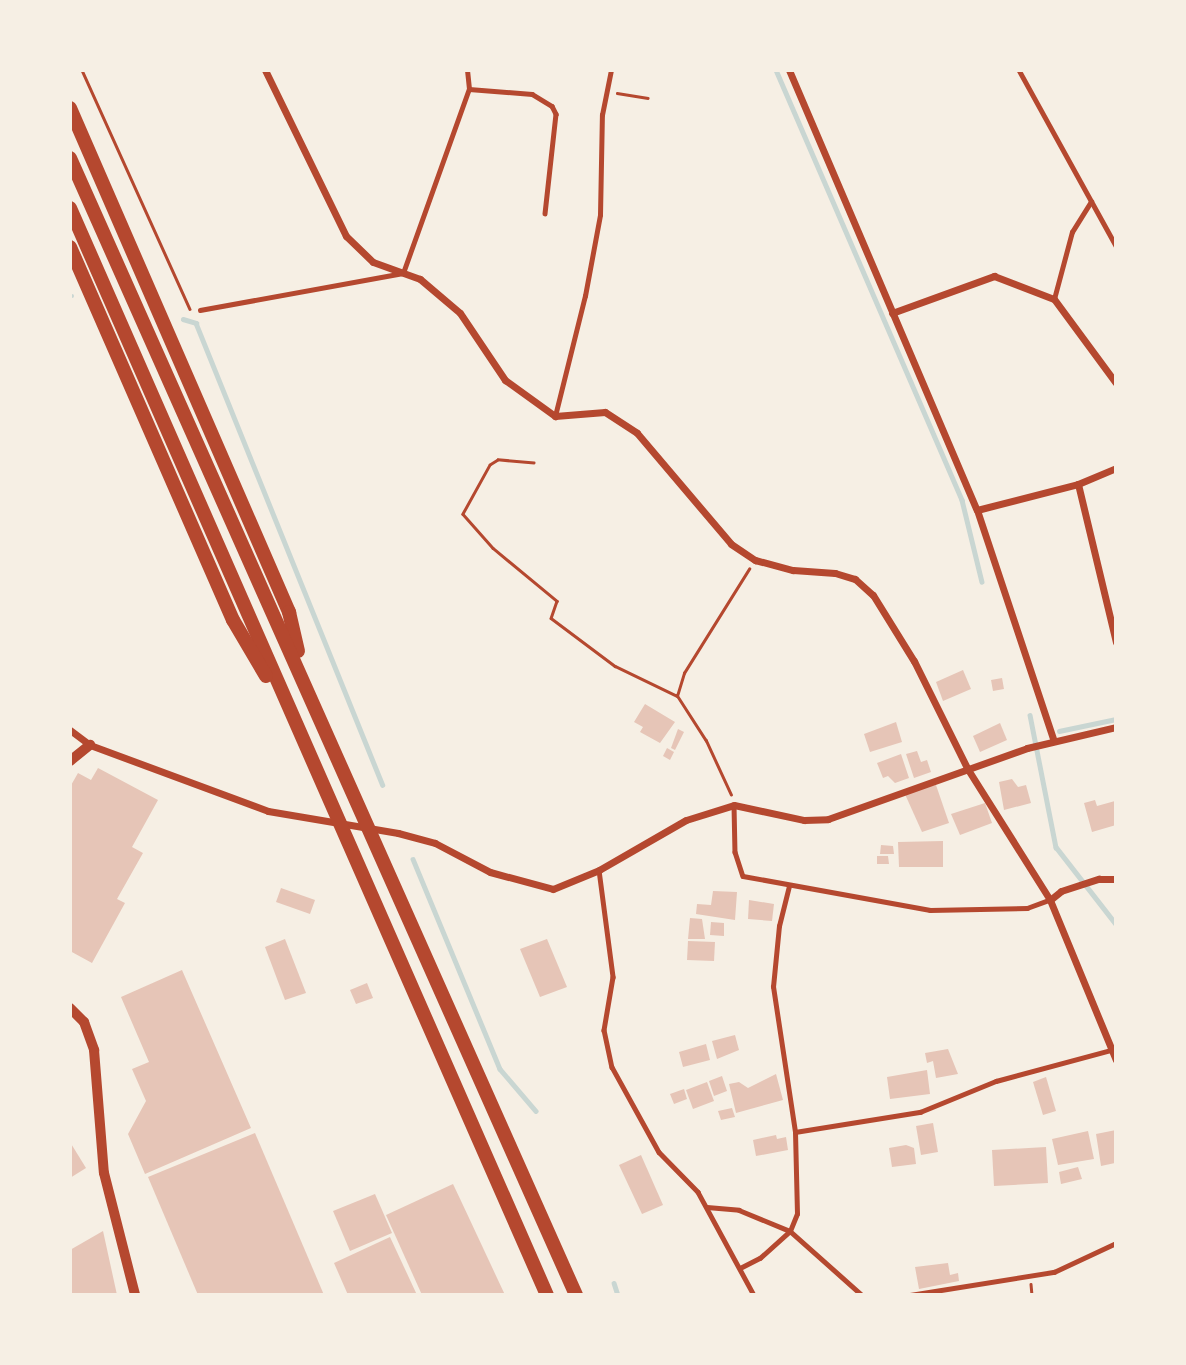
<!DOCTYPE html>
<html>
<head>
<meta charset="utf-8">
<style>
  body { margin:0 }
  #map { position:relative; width:1186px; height:1365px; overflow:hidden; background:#f6efe4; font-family:Helvetica,sans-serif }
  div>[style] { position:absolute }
  .stream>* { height:4.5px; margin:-2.25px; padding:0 2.25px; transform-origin:2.25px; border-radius:2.25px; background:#c9d6d2 }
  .building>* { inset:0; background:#e6c5b7 }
  .path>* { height:2.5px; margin:-1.25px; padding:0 1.25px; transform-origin:1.25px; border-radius:1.25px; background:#b5482f }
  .service>* { height:4.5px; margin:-2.25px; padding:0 2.25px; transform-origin:2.25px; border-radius:2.25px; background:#b5482f }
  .minor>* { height:7px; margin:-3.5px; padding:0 3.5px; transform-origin:3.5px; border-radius:3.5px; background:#b5482f }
  .tertiary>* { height:10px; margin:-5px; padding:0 5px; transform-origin:5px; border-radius:5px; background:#b5482f }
  .trunk>* { height:14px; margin:-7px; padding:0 7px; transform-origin:7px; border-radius:7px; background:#b5482f }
  span { translate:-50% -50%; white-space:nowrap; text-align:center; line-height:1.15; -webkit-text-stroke:5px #f6efe4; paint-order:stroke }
  .frame { position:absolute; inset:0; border:72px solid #f6efe4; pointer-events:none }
</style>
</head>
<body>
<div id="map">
  <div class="stream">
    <i style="left:776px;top:70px;width:469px;rotate:66.6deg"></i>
    <i style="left:962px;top:500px;width:84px;rotate:76.3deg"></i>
    <i style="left:70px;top:296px;width:2px"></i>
    <i style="left:183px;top:319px;width:14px;rotate:17deg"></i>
    <i style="left:196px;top:323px;width:498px;rotate:68deg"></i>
    <i style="left:1030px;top:715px;width:135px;rotate:78.9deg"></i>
    <i style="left:1056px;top:847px;width:98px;rotate:52.1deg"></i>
    <i style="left:1059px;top:731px;width:58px;rotate:-11.9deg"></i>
    <i style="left:413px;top:859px;width:227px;rotate:67.5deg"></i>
    <i style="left:500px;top:1069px;width:55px;rotate:49.4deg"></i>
    <i style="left:614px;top:1283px;width:13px;rotate:72deg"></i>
  </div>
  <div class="building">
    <i style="clip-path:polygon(963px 670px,971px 689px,943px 701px,936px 682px)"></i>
    <i style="clip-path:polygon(1002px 678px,1004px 689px,993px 691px,991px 680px)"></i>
    <i style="clip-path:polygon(645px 704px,675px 722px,660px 743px,640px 732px,643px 727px,634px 722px)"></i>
    <i style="clip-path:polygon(896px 722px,902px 742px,870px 752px,864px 734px)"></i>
    <i style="clip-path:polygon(1000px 723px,1007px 740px,980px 752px,973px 736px)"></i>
    <i style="clip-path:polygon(678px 729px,684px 732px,675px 750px,671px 748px)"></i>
    <i style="clip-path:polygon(667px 748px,674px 752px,670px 760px,663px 756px)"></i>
    <i style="clip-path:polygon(917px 751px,921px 762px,927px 760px,931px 772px,914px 778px,906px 754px)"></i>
    <i style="clip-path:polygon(901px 754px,909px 778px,895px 783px,888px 776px,883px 778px,877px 763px)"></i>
    <i style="clip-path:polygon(98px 768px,158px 800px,132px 847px,143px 853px,117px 899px,125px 903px,92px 963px,70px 951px,70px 787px,78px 773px,91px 780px)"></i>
    <i style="clip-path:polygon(1012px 779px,1018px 787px,1026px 785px,1031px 803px,1004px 810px,999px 782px)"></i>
    <i style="clip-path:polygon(936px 785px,949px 823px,922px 832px,904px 792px)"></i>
    <i style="clip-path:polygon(1095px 800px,1097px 806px,1115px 801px,1116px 825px,1092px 832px,1084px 803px)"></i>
    <i style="clip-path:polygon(985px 803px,992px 823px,960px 835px,951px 814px)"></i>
    <i style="clip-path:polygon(943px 841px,943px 867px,899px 867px,898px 842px)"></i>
    <i style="clip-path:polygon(881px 845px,893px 846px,894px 854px,880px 854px)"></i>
    <i style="clip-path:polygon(877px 856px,888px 856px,889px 864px,877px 864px)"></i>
    <i style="clip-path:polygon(281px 888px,315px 900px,310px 914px,276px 902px)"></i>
    <i style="clip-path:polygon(713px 891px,737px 892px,735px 920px,696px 914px,697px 904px,711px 905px)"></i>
    <i style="clip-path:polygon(749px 900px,774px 904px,772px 921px,748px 919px)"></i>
    <i style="clip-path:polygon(690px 918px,702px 919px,705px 939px,688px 939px)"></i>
    <i style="clip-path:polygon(711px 922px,724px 923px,724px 936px,710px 935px)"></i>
    <i style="clip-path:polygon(285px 939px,306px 993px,285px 1000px,265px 947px)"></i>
    <i style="clip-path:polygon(547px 939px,567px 987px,540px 997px,520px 949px)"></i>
    <i style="clip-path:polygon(688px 941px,715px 942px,714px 961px,687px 960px)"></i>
    <i style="clip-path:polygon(182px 970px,251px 1128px,145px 1174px,128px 1134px,146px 1101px,132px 1069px,149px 1062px,121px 997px)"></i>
    <i style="clip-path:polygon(367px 983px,373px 998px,356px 1004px,350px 990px)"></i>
    <i style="clip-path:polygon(735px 1035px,739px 1050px,717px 1059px,712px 1041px)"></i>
    <i style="clip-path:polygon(706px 1044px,710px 1060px,683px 1067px,679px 1052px)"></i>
    <i style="clip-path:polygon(948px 1049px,958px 1074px,936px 1078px,933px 1061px,927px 1063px,925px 1053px)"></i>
    <i style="clip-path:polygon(927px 1070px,930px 1094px,890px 1099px,887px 1077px)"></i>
    <i style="clip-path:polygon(776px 1074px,783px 1100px,736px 1113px,729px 1084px,739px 1082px,748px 1088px)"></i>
    <i style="clip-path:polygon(722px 1076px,727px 1091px,714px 1096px,709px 1081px)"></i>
    <i style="clip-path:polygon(1046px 1077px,1056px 1111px,1043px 1115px,1033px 1082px)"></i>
    <i style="clip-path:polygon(707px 1082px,714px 1101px,693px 1109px,686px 1090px)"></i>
    <i style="clip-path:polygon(684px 1089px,687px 1099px,674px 1104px,670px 1094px)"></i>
    <i style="clip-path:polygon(732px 1108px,735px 1117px,721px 1120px,718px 1111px)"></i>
    <i style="clip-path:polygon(933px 1123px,938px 1152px,921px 1155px,916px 1126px)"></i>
    <i style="clip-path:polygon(1116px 1130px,1115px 1163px,1101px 1166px,1096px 1134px)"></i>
    <i style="clip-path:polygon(1088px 1131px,1094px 1159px,1058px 1165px,1052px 1139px)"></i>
    <i style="clip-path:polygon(255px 1133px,324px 1295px,198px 1295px,148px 1177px)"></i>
    <i style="clip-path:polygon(776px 1135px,777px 1139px,786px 1137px,788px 1150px,756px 1156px,753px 1140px)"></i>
    <i style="clip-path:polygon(70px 1142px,86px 1168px,70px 1178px)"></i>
    <i style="clip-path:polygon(906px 1145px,914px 1148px,916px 1164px,892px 1167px,889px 1148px)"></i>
    <i style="clip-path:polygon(1046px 1147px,1048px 1183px,994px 1186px,992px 1150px)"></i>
    <i style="clip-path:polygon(641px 1155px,663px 1205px,642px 1214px,619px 1165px)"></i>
    <i style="clip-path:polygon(1078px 1167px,1082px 1179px,1061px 1184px,1059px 1172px)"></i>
    <i style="clip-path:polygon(453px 1184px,462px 1203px,505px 1295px,422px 1295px,386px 1215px)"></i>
    <i style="clip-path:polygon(375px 1194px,392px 1233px,350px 1251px,333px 1211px)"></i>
    <i style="clip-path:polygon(103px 1231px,117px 1295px,70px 1295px,70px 1250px)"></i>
    <i style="clip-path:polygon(390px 1237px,417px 1295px,348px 1295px,334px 1263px)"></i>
    <i style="clip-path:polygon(948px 1263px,950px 1275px,958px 1273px,959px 1281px,919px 1289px,915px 1267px)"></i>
  </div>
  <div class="path">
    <i style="left:82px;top:70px;width:262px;rotate:65.7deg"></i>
    <i style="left:617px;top:93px;width:31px;rotate:9deg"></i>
    <i style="left:534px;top:463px;width:36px;rotate:-175deg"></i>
    <i style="left:498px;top:460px;width:9px;rotate:148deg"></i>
    <i style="left:490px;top:465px;width:56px;rotate:118.9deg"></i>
    <i style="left:463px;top:514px;width:45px;rotate:48.6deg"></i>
    <i style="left:493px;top:548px;width:83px;rotate:39.6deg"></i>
    <i style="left:557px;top:601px;width:18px;rotate:109deg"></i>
    <i style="left:551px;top:618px;width:80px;rotate:36.9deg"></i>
    <i style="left:615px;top:666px;width:69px;rotate:25.8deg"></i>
    <i style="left:731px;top:795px;width:60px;rotate:-114.8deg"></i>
    <i style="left:706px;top:741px;width:54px;rotate:-122.8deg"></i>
    <i style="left:677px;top:696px;width:24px;rotate:-73deg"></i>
    <i style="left:684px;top:673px;width:123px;rotate:-58deg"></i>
    <i style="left:1031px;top:1284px;width:11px;rotate:85deg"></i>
  </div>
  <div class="service">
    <i style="left:1019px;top:70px;width:201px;rotate:61.1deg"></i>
    <i style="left:469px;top:89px;width:63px;rotate:4.5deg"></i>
    <i style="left:532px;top:94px;width:23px;rotate:31deg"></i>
    <i style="left:552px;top:106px;width:9px;rotate:63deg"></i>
    <i style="left:556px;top:114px;width:100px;rotate:96.3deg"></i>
    <i style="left:1054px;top:299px;width:69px;rotate:-75deg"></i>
    <i style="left:1072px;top:232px;width:36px;rotate:-58deg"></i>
    <i style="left:200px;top:310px;width:206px;rotate:-10.3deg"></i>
    <i style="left:403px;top:273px;width:195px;rotate:-70.3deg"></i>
    <i style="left:469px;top:89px;width:19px;rotate:-96deg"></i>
    <i style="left:555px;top:416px;width:124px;rotate:-76deg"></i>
    <i style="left:585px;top:296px;width:82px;rotate:-79.5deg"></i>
    <i style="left:600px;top:215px;width:100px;rotate:-88.9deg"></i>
    <i style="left:602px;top:115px;width:46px;rotate:-78.7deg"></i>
    <i style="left:734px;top:805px;width:47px;rotate:88.8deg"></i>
    <i style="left:735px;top:852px;width:25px;rotate:72deg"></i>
    <i style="left:743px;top:876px;width:190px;rotate:10.3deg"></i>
    <i style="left:930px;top:910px;width:97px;rotate:-1.2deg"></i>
    <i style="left:1027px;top:908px;width:23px;rotate:-20deg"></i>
    <i style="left:599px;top:870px;width:108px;rotate:82.5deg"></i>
    <i style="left:613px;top:977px;width:54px;rotate:99.6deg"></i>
    <i style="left:604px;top:1030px;width:38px;rotate:78deg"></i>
    <i style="left:612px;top:1067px;width:97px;rotate:61.1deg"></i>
    <i style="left:659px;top:1152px;width:56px;rotate:45.7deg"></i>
    <i style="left:698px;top:1192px;width:117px;rotate:61.5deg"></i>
    <i style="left:795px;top:1132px;width:127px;rotate:-9.1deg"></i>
    <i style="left:920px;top:1112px;width:82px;rotate:-22.2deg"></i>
    <i style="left:996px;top:1081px;width:119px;rotate:-15.1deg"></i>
    <i style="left:707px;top:1207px;width:32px;rotate:5deg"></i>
    <i style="left:739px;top:1210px;width:55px;rotate:22.4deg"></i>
    <i style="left:790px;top:1231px;width:96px;rotate:41.6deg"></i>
    <i style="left:740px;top:1268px;width:22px;rotate:-27deg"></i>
    <i style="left:760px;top:1258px;width:40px;rotate:-42deg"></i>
    <i style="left:790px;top:1231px;width:18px;rotate:-68deg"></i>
    <i style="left:797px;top:1214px;width:82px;rotate:-91.4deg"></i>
    <i style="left:795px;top:1132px;width:147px;rotate:-98.6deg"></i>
    <i style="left:773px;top:987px;width:61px;rotate:-84.4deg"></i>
    <i style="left:779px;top:926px;width:41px;rotate:-76deg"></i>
    <i style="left:910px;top:1295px;width:146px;rotate:-9.1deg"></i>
    <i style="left:1054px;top:1272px;width:68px;rotate:-25.1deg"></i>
  </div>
  <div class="minor">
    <i style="left:265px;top:70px;width:185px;rotate:64deg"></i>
    <i style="left:346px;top:236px;width:37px;rotate:44deg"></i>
    <i style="left:373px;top:262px;width:50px;rotate:19.9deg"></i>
    <i style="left:420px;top:279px;width:52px;rotate:40.4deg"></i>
    <i style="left:460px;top:313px;width:81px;rotate:56.1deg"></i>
    <i style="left:505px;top:380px;width:62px;rotate:35.8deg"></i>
    <i style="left:555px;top:416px;width:50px;rotate:-4.6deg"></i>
    <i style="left:605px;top:412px;width:38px;rotate:33deg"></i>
    <i style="left:637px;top:433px;width:145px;rotate:49.7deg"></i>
    <i style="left:731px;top:544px;width:29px;rotate:34deg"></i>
    <i style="left:755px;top:560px;width:39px;rotate:15deg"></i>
    <i style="left:793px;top:570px;width:42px;rotate:4.1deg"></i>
    <i style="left:835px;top:573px;width:21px;rotate:17deg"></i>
    <i style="left:855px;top:579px;width:24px;rotate:42deg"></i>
    <i style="left:873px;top:595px;width:78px;rotate:58.2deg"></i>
    <i style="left:914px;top:661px;width:119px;rotate:63.6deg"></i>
    <i style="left:967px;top:768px;width:156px;rotate:57.8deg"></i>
    <i style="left:1050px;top:900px;width:173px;rotate:67.6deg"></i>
    <i style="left:789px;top:70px;width:478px;rotate:66.9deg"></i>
    <i style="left:977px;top:510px;width:243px;rotate:71.6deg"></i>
    <i style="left:892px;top:313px;width:109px;rotate:-19.9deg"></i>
    <i style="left:994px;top:276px;width:64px;rotate:21deg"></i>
    <i style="left:1054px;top:299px;width:104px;rotate:53.6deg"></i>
    <i style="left:1078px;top:484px;width:163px;rotate:76.5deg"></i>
    <i style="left:977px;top:510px;width:104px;rotate:-14.4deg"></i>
    <i style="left:1078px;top:484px;width:41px;rotate:-22.8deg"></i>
    <i style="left:70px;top:730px;width:25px;rotate:37deg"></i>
    <i style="left:90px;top:745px;width:190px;rotate:20.3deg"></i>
    <i style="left:268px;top:811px;width:132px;rotate:9.6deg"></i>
    <i style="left:398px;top:833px;width:38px;rotate:15deg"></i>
    <i style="left:435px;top:843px;width:62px;rotate:27.8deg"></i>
    <i style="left:490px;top:872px;width:65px;rotate:15.1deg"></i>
    <i style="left:553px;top:889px;width:50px;rotate:-22.4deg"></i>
    <i style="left:599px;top:870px;width:100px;rotate:-29.9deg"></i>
    <i style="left:686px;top:820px;width:50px;rotate:-17.4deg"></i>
    <i style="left:734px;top:805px;width:72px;rotate:12.1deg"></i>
    <i style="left:804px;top:820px;width:24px;rotate:-2deg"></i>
    <i style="left:828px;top:819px;width:211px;rotate:-19.6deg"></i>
    <i style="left:1027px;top:748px;width:91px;rotate:-13.3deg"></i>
    <i style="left:1050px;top:900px;width:14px;rotate:-39deg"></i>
    <i style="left:1061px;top:891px;width:40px;rotate:-18deg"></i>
    <i style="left:1099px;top:879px;width:17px"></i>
  </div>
  <div class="tertiary">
    <i style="left:70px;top:761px;width:26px;rotate:-39deg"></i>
    <i style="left:70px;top:1008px;width:20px;rotate:45deg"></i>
    <i style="left:84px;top:1022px;width:30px;rotate:70deg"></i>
    <i style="left:94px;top:1050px;width:123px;rotate:85.4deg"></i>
    <i style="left:104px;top:1173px;width:126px;rotate:75.7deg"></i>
  </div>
  <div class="trunk">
    <i style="left:70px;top:108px;width:550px;rotate:66.51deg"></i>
    <i style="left:289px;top:612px;width:40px;rotate:77deg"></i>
    <i style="left:70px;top:158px;width:1245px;rotate:66.01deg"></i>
    <i style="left:70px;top:208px;width:1187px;rotate:66.31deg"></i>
    <i style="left:70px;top:247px;width:407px;rotate:66.4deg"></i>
    <i style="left:233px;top:620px;width:65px;rotate:59.5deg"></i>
  </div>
  <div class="frame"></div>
</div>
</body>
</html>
